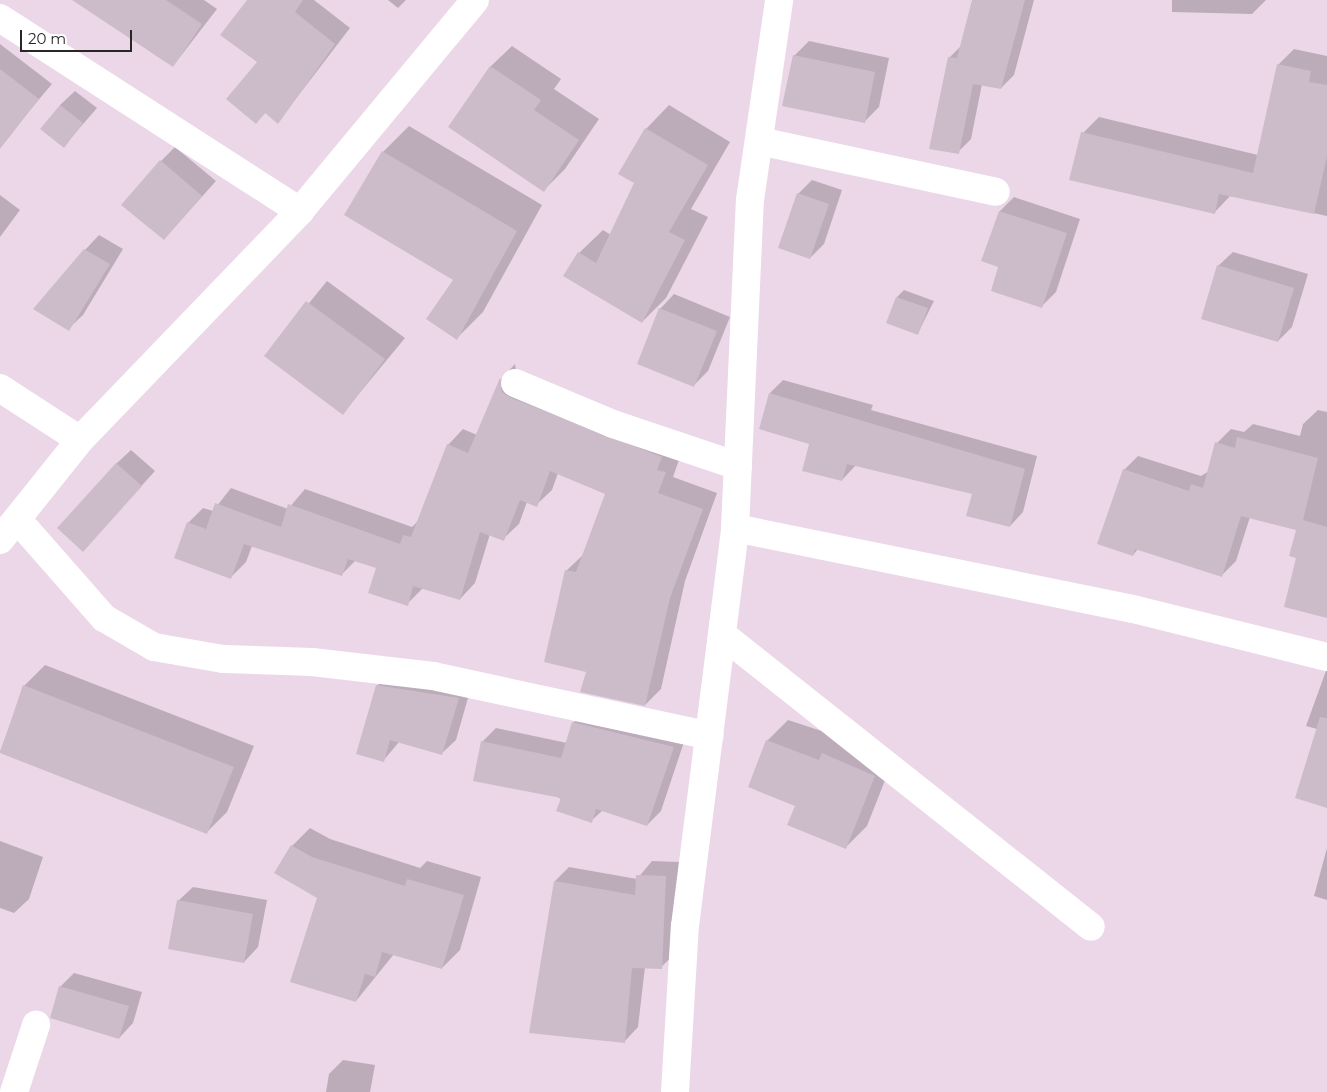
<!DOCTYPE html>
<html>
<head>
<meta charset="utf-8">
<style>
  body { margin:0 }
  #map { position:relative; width:1327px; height:1092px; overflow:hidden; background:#ebd7e8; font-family:Montserrat,sans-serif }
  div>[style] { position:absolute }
  .shadow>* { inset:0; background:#0003 }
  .building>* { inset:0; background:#ccbcca }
  .street>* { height:28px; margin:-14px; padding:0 14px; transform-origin:14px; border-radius:14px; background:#fff }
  span { translate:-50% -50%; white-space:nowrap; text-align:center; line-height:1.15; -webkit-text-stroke:5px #fff; paint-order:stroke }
  .scale { position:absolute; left:20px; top:30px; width:112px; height:22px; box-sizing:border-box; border:2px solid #272727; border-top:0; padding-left:6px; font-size:15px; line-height:18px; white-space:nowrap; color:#272727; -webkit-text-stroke:4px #fff; paint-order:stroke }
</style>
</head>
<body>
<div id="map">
  <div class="shadow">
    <i style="clip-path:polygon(92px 0,204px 0,217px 9px,173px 66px)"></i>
    <i style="clip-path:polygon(248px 0,314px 0,350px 28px,278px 122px,266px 112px,256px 122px,259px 62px)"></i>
    <i style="clip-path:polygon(388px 0,406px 0,398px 8px)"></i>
    <i style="clip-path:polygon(974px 0,1034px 0,1014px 75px,1001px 88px,982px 84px,971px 139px,958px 152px,949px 58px,962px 45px)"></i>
    <i style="clip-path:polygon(1172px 0,1266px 0,1252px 14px,1172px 12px)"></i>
    <i style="clip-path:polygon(809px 41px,889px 58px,879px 107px,864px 122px,794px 56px)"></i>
    <i style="clip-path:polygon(0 44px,52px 84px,13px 130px,0 135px)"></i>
    <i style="clip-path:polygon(512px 46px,561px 79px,554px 89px,599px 119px,565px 169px,544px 190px,450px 126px,491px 66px)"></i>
    <i style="clip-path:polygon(1294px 49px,1327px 56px,1327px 216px,1231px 195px,1214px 213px,1083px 133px,1099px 117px,1258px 155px,1278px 65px)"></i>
    <i style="clip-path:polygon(75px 91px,97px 108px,64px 146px,60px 105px)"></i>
    <i style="clip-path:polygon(669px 105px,730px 142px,691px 209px,708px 217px,666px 298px,642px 322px,579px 253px,603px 230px,611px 235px,635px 182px,646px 129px)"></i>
    <i style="clip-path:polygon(409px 126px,542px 205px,483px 312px,457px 338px,455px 279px,383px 152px)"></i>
    <i style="clip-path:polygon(175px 147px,216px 181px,164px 239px,161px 161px)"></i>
    <i style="clip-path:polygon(812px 180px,842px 190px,824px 244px,810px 258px,798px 194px)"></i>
    <i style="clip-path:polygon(0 195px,20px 210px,0 237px)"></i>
    <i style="clip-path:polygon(1014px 197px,1080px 219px,1056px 292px,1042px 306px,1000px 266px,1000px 211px)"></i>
    <i style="clip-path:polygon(99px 235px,123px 249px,83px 315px,68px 329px,85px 250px)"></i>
    <i style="clip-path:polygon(1233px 252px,1308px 274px,1292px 327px,1278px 341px,1218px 266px)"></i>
    <i style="clip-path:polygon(327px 281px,405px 338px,343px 413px,266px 356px)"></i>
    <i style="clip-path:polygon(904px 290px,934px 301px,918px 333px,897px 297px)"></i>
    <i style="clip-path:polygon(674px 294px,730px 317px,708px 371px,694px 385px,660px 309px)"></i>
    <i style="clip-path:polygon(515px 364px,517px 376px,680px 457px,673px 477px,717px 493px,685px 581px,661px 689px,645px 705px,587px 671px,566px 571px,583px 555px,606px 493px,558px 473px,552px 490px,536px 505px,527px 502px,519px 524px,503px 539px,490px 534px,475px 583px,460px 599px,423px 588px,407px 604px,378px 568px,356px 560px,341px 575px,252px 546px,246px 562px,231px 577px,188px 523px,203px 508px,213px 511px,231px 488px,288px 509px,305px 489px,412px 527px,419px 520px,448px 445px,463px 429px,477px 435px,501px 379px)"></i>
    <i style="clip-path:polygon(783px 380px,873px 405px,871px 410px,1037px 456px,1023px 512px,1010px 526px,973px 493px,856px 465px,842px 480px,770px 393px)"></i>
    <i style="clip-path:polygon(1318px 410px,1327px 412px,1327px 617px,1297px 558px,1298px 530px,1250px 517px,1236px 561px,1222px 575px,1138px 549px,1133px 555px,1124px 470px,1138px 456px,1201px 476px,1209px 471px,1217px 443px,1231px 429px,1244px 432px,1253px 424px,1300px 436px,1303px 424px)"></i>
    <i style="clip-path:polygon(131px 450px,155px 471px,83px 550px,116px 464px)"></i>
    <i style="clip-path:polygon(45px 665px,254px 746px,227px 812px,206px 833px,0 752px,24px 686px)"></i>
    <i style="clip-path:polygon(1327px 668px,1327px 806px,1317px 729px,1306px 726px)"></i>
    <i style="clip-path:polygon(392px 671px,472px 684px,456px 740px,441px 754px,399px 742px,383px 761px,377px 686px)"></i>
    <i style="clip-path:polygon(587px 709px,687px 733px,661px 811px,647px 825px,603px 810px,591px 821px,482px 742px,496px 728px,567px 743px,573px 723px)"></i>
    <i style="clip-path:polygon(788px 720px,895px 755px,867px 826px,846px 847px,767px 741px)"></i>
    <i style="clip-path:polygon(310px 828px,330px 839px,420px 868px,427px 861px,481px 877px,460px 950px,442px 968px,394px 954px,356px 1001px,318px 897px,292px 846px)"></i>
    <i style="clip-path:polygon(0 841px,43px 857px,29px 899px,14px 913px,0 908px)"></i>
    <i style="clip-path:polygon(1327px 848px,1327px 900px,1314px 896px)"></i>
    <i style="clip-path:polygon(652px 861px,679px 862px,676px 953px,661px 967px,645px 967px,638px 1027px,624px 1042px,555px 881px,569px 867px,637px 879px)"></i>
    <i style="clip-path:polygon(193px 887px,267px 900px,258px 947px,244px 962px,178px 901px)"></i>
    <i style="clip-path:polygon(74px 973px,142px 992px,133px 1023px,119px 1038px,60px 987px)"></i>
    <i style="clip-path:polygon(343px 1060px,375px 1065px,370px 1092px,326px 1092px,329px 1074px)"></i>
  </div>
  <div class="building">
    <i style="clip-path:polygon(72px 0,166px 0,202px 24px,173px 67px)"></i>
    <i style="clip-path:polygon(247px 0,303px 0,295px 12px,335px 44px,278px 124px,265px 113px,256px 124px,226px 99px,257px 62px,220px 35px)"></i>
    <i style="clip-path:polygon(972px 0,1025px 0,1001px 89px,973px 84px,959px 154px,929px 149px,948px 57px,957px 58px)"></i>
    <i style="clip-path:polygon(793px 55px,875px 72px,865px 123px,782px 106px)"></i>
    <i style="clip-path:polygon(1277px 64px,1311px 71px,1309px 82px,1327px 85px,1327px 156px,1314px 214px,1219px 194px,1215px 214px,1069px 180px,1081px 132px,1253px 173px)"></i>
    <i style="clip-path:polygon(490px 66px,541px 100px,534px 110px,579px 140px,544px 192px,448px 127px)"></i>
    <i style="clip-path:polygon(0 69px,39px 99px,0 149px)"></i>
    <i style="clip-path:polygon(60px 105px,83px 123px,64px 148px,40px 129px)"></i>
    <i style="clip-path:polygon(645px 128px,708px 165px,669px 232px,685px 240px,642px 323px,563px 276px,578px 252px,596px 263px,634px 183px,618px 174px)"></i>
    <i style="clip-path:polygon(382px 151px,517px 231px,457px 340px,426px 319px,453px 280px,344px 215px)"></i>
    <i style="clip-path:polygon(160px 160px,202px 196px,164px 240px,121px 205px)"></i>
    <i style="clip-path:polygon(797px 193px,829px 204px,810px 259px,778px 248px)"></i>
    <i style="clip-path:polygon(999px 211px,1067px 233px,1042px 308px,991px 291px,998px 267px,981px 261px)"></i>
    <i style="clip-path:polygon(84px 249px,110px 264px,69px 331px,33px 309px)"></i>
    <i style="clip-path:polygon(1217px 265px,1294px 288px,1278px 342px,1201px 319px)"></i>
    <i style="clip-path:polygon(896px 297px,928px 308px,918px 335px,886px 323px)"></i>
    <i style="clip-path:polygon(306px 301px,385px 359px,343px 415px,264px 356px)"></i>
    <i style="clip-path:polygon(659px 308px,717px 331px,694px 387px,637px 364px)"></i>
    <i style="clip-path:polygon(500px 378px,502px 392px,509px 397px,662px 457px,657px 470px,666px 472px,658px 493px,703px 509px,670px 598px,645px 706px,580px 692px,586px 672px,544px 662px,565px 570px,576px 572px,605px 494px,550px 471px,537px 507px,520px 500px,504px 541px,480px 532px,460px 600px,413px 586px,408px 606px,368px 593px,376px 568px,348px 559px,342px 576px,244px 544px,231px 579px,174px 558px,187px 522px,206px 529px,215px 503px,281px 527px,288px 504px,400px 544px,403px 535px,411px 537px,447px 444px,468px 453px)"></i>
    <i style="clip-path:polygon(769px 393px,1025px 469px,1010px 527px,966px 516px,972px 494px,847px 464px,842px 481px,802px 471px,809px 444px,759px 429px)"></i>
    <i style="clip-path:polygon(1237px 437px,1318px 458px,1303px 520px,1327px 527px,1327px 618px,1284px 607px,1296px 558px,1289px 556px,1296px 530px,1241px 516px,1222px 577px,1135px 549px,1133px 556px,1097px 544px,1123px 469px,1189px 491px,1191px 484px,1203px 488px,1215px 442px,1235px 448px)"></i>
    <i style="clip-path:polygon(116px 463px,142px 486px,83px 552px,57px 528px)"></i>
    <i style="clip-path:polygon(23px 685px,234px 767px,207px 834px,0 753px)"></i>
    <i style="clip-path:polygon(376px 685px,459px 698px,442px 755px,390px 740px,384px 762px,356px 754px)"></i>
    <i style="clip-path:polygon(1320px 717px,1327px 718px,1327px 808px,1295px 798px)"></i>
    <i style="clip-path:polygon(572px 722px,674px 747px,647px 826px,596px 809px,592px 823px,556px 811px,561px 798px,473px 781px,481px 741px,561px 758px)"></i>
    <i style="clip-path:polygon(766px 740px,819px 760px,822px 753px,875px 776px,846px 849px,787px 825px,795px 806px,748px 787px)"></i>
    <i style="clip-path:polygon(291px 845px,312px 857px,405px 886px,407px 879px,464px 895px,442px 969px,382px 952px,375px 977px,365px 974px,356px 1002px,290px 982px,317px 898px,274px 873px)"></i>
    <i style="clip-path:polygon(636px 875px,666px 876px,662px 969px,632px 968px,625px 1043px,529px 1033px,554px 881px,635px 895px)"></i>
    <i style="clip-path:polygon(177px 900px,253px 914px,244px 963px,168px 949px)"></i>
    <i style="clip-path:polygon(59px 986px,129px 1006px,119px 1039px,50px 1018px)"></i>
  </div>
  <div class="street">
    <i style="left:0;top:18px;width:357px;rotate:32.8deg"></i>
    <i style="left:759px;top:141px;width:242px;rotate:12.1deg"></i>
    <i style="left:515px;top:383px;width:106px;rotate:22.7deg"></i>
    <i style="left:613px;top:424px;width:132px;rotate:18.6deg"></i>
    <i style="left:0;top:388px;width:95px;rotate:33deg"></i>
    <i style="left:17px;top:519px;width:132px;rotate:48.7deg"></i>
    <i style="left:104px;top:618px;width:58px;rotate:30.1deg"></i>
    <i style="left:154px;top:647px;width:70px;rotate:9.9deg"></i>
    <i style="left:223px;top:659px;width:89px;rotate:1.9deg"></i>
    <i style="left:312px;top:662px;width:122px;rotate:6.6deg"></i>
    <i style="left:433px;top:676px;width:283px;rotate:12.2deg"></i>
    <i style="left:735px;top:528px;width:406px;rotate:11.5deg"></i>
    <i style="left:1133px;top:609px;width:200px;rotate:13.9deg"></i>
    <i style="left:0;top:540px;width:128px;rotate:-51.3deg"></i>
    <i style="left:80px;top:440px;width:318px;rotate:-46.1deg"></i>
    <i style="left:300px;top:211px;width:274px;rotate:-50.3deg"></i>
    <i style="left:724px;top:636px;width:468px;rotate:38.4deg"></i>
    <i style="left:14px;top:1092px;width:71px;rotate:-71.8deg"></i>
    <i style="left:675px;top:1092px;width:166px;rotate:-86.6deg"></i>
    <i style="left:685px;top:926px;width:401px;rotate:-82.8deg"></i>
    <i style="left:735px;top:528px;width:328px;rotate:-87.4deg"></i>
    <i style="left:750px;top:200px;width:202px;rotate:-81.7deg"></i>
  </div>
  <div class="scale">20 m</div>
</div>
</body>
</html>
